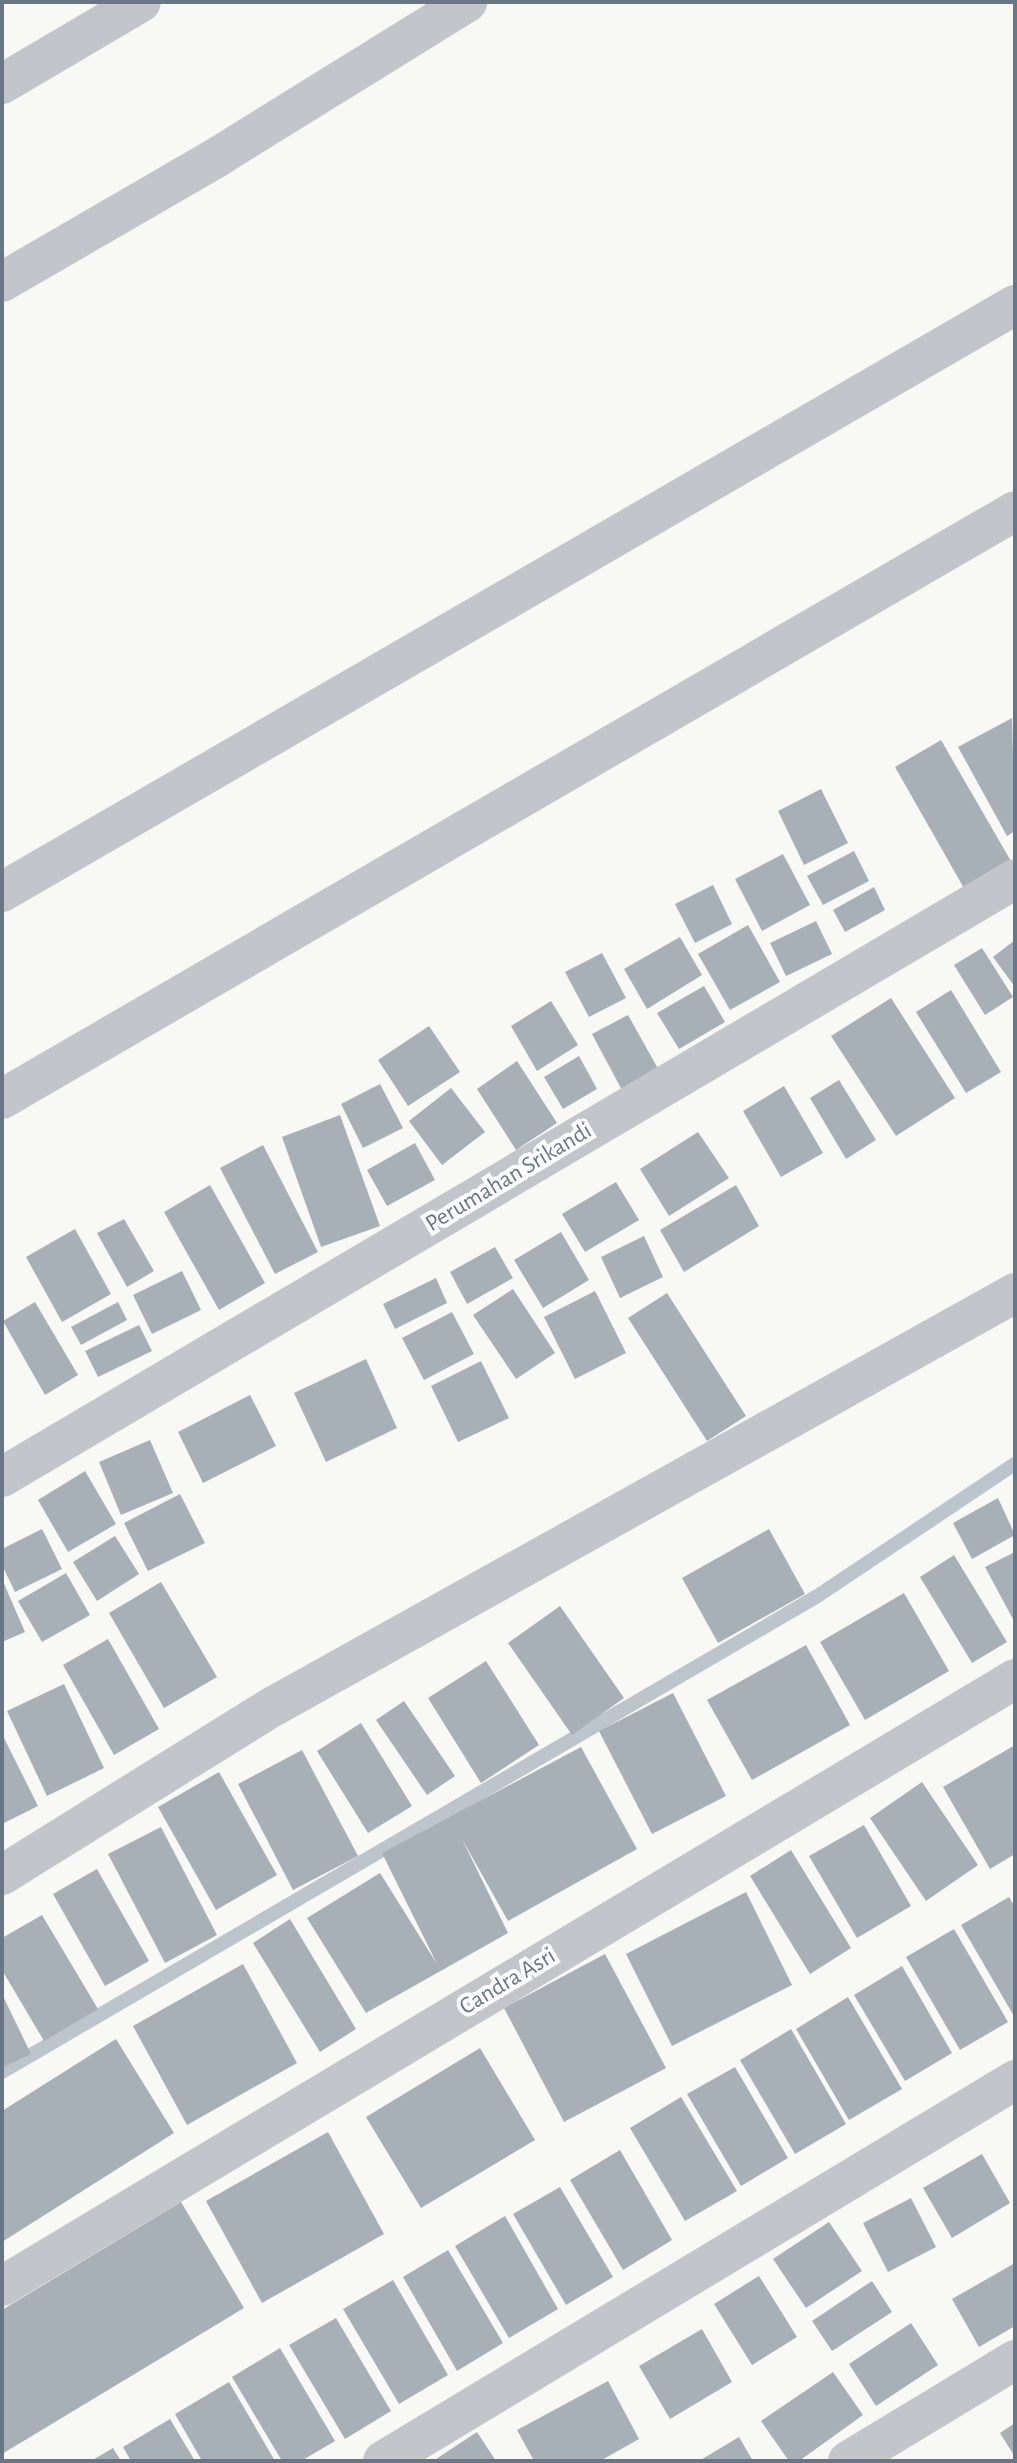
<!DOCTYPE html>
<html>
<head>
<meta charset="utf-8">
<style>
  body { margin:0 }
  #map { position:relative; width:1017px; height:2463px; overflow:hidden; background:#f8f8f5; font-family:"Alegreya Sans",sans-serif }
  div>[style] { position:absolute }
  .stream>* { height:14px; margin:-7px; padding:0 7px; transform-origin:7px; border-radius:7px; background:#bcc5cb }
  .building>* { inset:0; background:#a8b0b7 }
  .minor>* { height:40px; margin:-20px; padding:0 20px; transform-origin:20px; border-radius:20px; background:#c2c5c9 }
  span { translate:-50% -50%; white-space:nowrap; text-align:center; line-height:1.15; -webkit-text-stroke:8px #fff; paint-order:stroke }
  .street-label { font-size:24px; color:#687686 }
  .frame { position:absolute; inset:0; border:4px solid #687686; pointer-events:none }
</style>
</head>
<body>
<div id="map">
  <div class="stream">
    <i style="left:2px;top:2072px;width:942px;rotate:-30.27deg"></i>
    <i style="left:816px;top:1597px;width:239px;rotate:-33.8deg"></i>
  </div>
  <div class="building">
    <i style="clip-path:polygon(1012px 718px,1015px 831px,1007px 836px,958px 747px)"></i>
    <i style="clip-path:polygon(941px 740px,1012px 863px,965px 890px,895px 767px)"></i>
    <i style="clip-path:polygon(821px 789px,848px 843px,804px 865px,778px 811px)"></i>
    <i style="clip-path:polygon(854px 851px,869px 881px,823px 905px,807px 876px)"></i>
    <i style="clip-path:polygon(783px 854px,810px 905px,762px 931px,735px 879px)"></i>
    <i style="clip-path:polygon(713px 885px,732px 924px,695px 943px,675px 904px)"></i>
    <i style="clip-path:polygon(874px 887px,885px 910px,845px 932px,833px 910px)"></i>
    <i style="clip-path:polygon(816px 921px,832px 954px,786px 976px,770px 943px)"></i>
    <i style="clip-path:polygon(748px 925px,780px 982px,730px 1010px,698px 954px)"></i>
    <i style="clip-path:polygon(680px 937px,702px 975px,647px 1009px,624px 969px)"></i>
    <i style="clip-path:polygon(1015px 940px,1015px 987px,993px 957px)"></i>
    <i style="clip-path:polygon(982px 948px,1013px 997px,985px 1015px,954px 965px)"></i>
    <i style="clip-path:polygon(602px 953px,626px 998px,589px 1017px,565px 972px)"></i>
    <i style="clip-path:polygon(704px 986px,725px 1022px,679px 1049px,657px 1013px)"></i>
    <i style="clip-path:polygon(951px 990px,1001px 1072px,966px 1093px,916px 1012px)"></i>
    <i style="clip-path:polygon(891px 998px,955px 1098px,896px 1136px,831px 1036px)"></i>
    <i style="clip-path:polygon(551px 1001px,578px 1045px,537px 1071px,511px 1026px)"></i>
    <i style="clip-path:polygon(628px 1015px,661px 1074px,624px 1094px,592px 1034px)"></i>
    <i style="clip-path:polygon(429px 1026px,460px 1072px,408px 1106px,378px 1060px)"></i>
    <i style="clip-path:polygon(579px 1056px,597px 1089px,563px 1109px,544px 1077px)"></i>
    <i style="clip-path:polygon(517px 1061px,557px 1123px,516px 1150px,477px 1089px)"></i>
    <i style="clip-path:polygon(839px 1080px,876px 1140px,846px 1159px,810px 1098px)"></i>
    <i style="clip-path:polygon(380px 1084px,403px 1128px,363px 1148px,341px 1104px)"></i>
    <i style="clip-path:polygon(784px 1086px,823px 1153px,781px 1177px,743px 1111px)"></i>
    <i style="clip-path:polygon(451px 1088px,485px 1132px,442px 1165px,409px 1121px)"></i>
    <i style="clip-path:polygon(340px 1115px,380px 1226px,321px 1247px,282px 1137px)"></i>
    <i style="clip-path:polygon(698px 1132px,729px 1178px,669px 1216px,640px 1169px)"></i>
    <i style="clip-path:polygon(415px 1143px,435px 1180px,387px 1206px,367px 1170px)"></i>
    <i style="clip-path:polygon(263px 1145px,318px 1252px,275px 1274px,220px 1168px)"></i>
    <i style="clip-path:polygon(616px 1182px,639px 1220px,585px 1252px,562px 1214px)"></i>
    <i style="clip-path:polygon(210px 1185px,265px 1283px,219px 1310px,164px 1212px)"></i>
    <i style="clip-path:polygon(736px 1185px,759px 1226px,684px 1272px,660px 1230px)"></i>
    <i style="clip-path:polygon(124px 1219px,154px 1271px,127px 1287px,97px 1233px)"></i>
    <i style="clip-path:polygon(75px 1229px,111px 1294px,62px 1322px,26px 1257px)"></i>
    <i style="clip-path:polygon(561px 1232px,589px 1280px,543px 1308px,514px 1260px)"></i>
    <i style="clip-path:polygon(644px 1236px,663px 1277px,620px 1298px,601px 1257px)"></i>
    <i style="clip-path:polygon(495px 1247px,513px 1278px,467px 1304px,450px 1272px)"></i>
    <i style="clip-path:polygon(182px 1271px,201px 1310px,152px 1334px,133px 1295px)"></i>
    <i style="clip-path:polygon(436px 1278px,447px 1303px,395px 1329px,383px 1304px)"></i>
    <i style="clip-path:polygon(513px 1289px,555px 1353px,516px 1379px,473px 1315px)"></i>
    <i style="clip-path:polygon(595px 1291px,626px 1353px,575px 1379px,544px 1317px)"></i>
    <i style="clip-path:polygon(667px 1293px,746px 1416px,707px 1441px,628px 1318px)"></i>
    <i style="clip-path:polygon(35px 1302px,78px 1375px,45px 1395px,3px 1321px)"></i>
    <i style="clip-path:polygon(118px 1302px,127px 1320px,81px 1345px,71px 1327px)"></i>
    <i style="clip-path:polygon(452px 1312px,474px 1354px,424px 1380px,402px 1338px)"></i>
    <i style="clip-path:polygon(139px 1325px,152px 1351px,98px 1377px,85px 1351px)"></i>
    <i style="clip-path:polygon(366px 1359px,397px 1428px,326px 1462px,294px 1393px)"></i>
    <i style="clip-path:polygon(481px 1361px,509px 1418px,458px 1442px,431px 1386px)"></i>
    <i style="clip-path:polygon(250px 1395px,276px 1446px,203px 1483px,178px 1432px)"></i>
    <i style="clip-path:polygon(150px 1440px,173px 1493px,121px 1515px,99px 1462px)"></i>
    <i style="clip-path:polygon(85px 1471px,116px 1524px,68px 1552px,38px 1500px)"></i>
    <i style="clip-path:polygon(180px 1494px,205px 1543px,148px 1571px,124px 1523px)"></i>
    <i style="clip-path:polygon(998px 1498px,1015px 1535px,972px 1559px,953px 1523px)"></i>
    <i style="clip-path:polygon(42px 1529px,62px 1569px,15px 1592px,2px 1565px,2px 1549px)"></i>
    <i style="clip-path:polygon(769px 1529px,805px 1594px,718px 1643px,682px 1578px)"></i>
    <i style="clip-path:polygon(115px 1536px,139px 1574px,97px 1601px,73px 1562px)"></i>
    <i style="clip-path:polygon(1015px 1552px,1015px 1623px,985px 1567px)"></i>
    <i style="clip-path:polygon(954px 1555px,1007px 1642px,972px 1663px,920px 1577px)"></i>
    <i style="clip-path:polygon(66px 1573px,90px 1615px,42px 1642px,18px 1601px)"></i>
    <i style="clip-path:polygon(2px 1579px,25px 1632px,2px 1642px)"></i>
    <i style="clip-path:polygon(161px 1582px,217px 1677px,164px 1708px,109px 1613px)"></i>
    <i style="clip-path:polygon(904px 1593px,949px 1671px,865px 1720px,820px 1642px)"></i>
    <i style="clip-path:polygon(560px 1606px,624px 1698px,572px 1735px,508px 1643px)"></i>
    <i style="clip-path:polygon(108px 1639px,159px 1729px,114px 1755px,63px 1665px)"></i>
    <i style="clip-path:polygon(806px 1645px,850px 1725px,752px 1780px,707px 1700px)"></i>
    <i style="clip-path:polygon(486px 1661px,539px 1745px,481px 1783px,428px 1698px)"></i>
    <i style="clip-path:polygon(64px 1684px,104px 1768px,47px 1796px,7px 1711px)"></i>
    <i style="clip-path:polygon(673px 1693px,726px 1796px,652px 1834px,599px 1731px)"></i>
    <i style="clip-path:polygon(404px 1701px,455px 1776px,427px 1795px,376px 1720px)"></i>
    <i style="clip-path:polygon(361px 1723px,412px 1806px,368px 1833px,317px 1751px)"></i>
    <i style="clip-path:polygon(2px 1734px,38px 1806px,2px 1824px)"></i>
    <i style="clip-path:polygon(1015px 1745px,1015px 1854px,990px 1869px,943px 1787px)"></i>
    <i style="clip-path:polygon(581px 1747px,637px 1849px,508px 1921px,462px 1839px,508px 1933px,366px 2013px,307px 1918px,380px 1873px,437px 1964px,382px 1853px)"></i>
    <i style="clip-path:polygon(302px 1750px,358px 1856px,293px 1890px,238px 1784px)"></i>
    <i style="clip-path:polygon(219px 1772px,277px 1875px,216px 1910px,158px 1807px)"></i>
    <i style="clip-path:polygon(922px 1782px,978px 1865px,926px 1901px,870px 1818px)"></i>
    <i style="clip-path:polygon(864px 1825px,911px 1906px,857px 1938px,809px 1856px)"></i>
    <i style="clip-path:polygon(161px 1827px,217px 1935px,165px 1963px,108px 1854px)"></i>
    <i style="clip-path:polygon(791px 1850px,851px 1948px,810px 1974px,750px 1876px)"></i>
    <i style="clip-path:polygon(97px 1869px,149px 1961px,105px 1986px,53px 1894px)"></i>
    <i style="clip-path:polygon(746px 1892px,792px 1985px,672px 2046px,626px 1954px)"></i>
    <i style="clip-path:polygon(1009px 1897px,1015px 1907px,1015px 2018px,961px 1925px)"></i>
    <i style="clip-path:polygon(42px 1915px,98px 2009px,44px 2041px,2px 1970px,2px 1938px)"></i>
    <i style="clip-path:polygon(290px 1919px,356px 2029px,320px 2052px,253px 1943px)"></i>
    <i style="clip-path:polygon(954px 1929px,1008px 2022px,960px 2050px,906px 1957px)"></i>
    <i style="clip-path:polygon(605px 1954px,666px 2068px,564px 2122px,504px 2008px)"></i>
    <i style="clip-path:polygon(243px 1964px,297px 2063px,187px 2125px,133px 2026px)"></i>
    <i style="clip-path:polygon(902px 1966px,952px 2053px,905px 2081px,854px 1995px)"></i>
    <i style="clip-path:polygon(2px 1994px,31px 2054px,2px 2068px)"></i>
    <i style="clip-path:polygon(848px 1997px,902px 2089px,849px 2120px,796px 2029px)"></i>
    <i style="clip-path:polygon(791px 2029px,846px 2124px,795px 2154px,740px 2060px)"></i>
    <i style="clip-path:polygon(116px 2039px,174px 2133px,2px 2242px,2px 2111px)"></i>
    <i style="clip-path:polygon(480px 2048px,535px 2140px,421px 2208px,366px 2117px)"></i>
    <i style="clip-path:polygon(735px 2067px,788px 2158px,741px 2186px,687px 2094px)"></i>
    <i style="clip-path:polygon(681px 2097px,737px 2191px,685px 2221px,630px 2128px)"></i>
    <i style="clip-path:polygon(328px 2132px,384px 2234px,262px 2303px,206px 2201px)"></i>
    <i style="clip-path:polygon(620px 2150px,672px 2240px,623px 2270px,570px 2180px)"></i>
    <i style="clip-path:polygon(982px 2154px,1010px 2203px,952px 2238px,923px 2188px)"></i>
    <i style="clip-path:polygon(560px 2187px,613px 2277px,566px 2305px,513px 2214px)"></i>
    <i style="clip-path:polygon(911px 2198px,936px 2247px,888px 2272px,863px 2223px)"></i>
    <i style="clip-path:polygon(181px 2202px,244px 2308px,2px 2454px,2px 2310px)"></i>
    <i style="clip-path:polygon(505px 2216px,558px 2309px,509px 2338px,455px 2246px)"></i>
    <i style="clip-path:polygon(829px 2222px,862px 2271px,806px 2308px,773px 2259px)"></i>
    <i style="clip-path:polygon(448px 2250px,503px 2343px,457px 2371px,403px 2277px)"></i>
    <i style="clip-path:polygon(1015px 2263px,1015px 2326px,979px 2347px,952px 2299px)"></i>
    <i style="clip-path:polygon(759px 2276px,797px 2337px,752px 2365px,714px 2304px)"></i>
    <i style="clip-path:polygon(393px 2280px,448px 2375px,399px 2404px,343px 2309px)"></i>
    <i style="clip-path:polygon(872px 2281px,892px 2312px,832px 2351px,812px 2321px)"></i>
    <i style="clip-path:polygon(336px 2318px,391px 2411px,345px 2439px,289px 2345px)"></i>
    <i style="clip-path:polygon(911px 2323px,938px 2365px,876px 2406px,849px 2364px)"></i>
    <i style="clip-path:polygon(702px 2329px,732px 2382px,670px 2419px,639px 2366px)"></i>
    <i style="clip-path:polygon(280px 2348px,335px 2441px,301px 2461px,282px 2461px,232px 2377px)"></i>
    <i style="clip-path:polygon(833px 2372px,863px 2415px,799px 2461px,789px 2461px,761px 2421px)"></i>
    <i style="clip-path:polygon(608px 2381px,639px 2439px,600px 2461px,534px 2461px,517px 2430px)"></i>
    <i style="clip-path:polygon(229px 2382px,275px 2461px,202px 2461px,175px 2414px)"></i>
    <i style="clip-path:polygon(170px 2419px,195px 2461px,131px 2461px,123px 2447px)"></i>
    <i style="clip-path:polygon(1015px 2423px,1015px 2457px,1000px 2433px)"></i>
    <i style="clip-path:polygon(477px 2432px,496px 2461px,433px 2461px)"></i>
    <i style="clip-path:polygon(739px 2437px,753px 2461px,699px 2461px)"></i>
    <i style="clip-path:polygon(113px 2448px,121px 2461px,91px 2461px)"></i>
  </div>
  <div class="minor">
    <i style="left:2px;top:84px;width:161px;rotate:-30.5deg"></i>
    <i style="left:2px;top:282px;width:251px;rotate:-30.1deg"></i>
    <i style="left:219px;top:156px;width:292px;rotate:-31.8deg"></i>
    <i style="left:2px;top:892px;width:1171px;rotate:-30.09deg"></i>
    <i style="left:2px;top:1099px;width:1171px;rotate:-30.13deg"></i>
    <i style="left:2px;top:1477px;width:1176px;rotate:-30.55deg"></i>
    <i style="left:2px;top:1875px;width:320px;rotate:-31.9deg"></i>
    <i style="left:274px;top:1706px;width:848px;rotate:-29.13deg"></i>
    <i style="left:2px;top:2286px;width:1181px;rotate:-30.93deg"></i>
    <i style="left:383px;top:2461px;width:738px;rotate:-31.08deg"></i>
    <i style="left:848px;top:2461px;width:195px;rotate:-31.2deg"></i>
  </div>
  <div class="street-label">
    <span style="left:509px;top:1178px;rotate:-31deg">Perumahan Srikandi</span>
    <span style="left:508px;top:1982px;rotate:-31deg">Candra Asri</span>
  </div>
  <div class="frame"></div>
</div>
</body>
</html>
